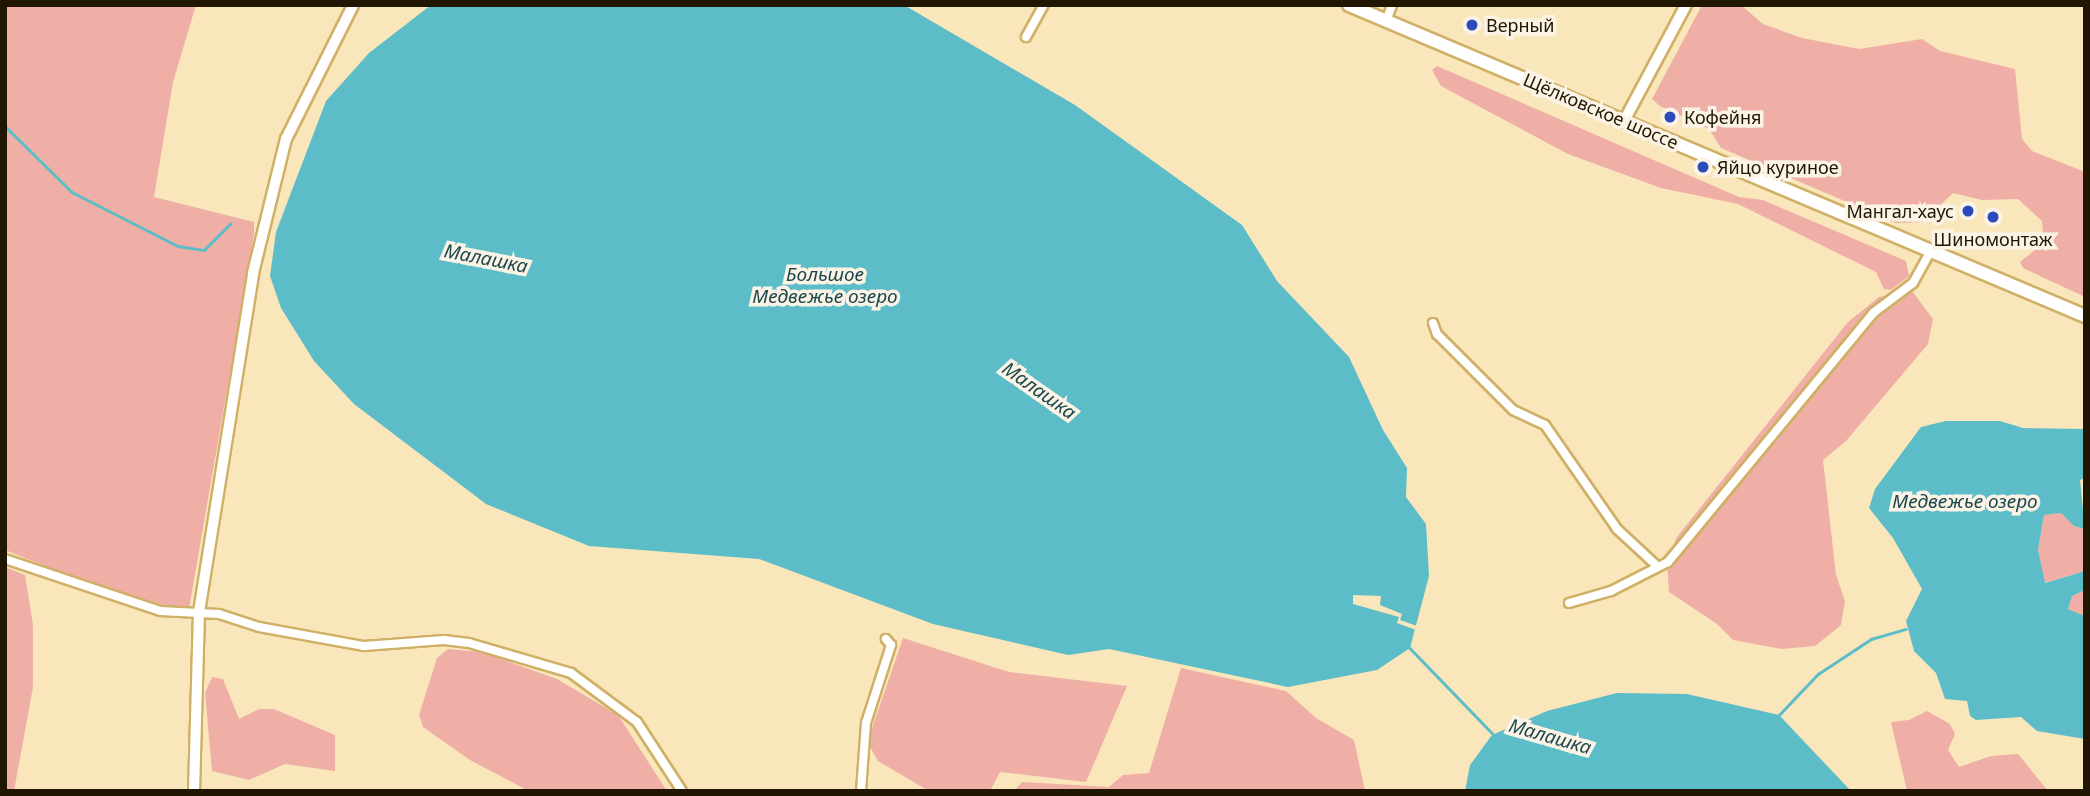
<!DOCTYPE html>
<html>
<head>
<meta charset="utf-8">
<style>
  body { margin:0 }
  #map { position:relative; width:2090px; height:796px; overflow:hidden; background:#f9e6ba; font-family:"Noto Sans",sans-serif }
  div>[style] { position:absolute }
  .green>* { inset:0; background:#efafa7 }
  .water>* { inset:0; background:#5cbdc9 }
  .pier>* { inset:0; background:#f9e6ba }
  .stream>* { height:2.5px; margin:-1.25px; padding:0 1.25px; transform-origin:1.25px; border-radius:1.25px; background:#5cbdc9 }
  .roads { filter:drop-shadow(2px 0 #d0b066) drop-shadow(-2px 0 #d0b066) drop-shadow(0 2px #d0b066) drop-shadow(0 -2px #d0b066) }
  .minor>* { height:8px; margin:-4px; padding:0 4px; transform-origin:4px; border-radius:4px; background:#fff }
  .tertiary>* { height:10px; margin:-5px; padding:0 5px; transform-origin:5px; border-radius:5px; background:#fff }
  .secondary>* { height:10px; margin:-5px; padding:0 5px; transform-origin:5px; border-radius:5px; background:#fff }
  .primary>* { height:12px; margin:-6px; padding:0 6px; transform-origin:6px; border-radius:6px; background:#fff }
  .dots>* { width:19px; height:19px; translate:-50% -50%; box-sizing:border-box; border:4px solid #fbf4e6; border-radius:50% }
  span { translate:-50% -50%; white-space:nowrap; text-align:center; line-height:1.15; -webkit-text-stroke:7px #fbf4e6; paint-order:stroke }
  .poi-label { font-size:18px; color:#201601 }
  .left { translate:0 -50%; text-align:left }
  .right { translate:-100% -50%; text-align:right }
  .street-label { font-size:18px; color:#201601 }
  .water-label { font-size:19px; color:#1b474d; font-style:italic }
  .frame { position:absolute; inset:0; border:7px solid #201601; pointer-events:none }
</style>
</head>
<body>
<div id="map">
  <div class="green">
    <i style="clip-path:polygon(5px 5px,196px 5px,173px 82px,154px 197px,254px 222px,254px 234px,189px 609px,166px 607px,104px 590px,5px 550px)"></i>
    <i style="clip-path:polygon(1702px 5px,1741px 5px,1763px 24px,1802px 38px,1859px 49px,1922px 39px,1940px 51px,2015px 69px,2022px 139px,2032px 151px,2085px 172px,2085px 297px,2023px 268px,2020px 262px,2035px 250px,2043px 234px,2042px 221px,2018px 199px,1982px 200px,1953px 193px,1923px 222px,1896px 223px,1721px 148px,1709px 129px,1660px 106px,1652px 99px)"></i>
    <i style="clip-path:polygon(1437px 66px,1739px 197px,1763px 200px,1906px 261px,1909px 276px,1891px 290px,1884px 289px,1876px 272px,1738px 204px,1661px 188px,1568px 154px,1441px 86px,1432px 70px)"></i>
    <i style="clip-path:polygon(1912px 291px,1933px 319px,1928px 344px,1846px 441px,1823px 460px,1836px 575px,1845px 601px,1841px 625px,1815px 646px,1782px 649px,1733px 640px,1717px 624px,1669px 592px,1667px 561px,1677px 537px,1848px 322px,1879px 297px)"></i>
    <i style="clip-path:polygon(2061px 513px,2074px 526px,2085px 529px,2085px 571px,2044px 583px,2038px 550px,2044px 515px)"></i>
    <i style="clip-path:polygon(5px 567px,25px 575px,33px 625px,33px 687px,14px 791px,5px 791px)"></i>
    <i style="clip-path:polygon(2085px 590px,2085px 616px,2068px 609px,2072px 596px)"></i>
    <i style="clip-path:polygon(903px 638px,1009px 672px,1127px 686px,1086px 782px,1000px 772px,990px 791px,929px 791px,878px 761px,869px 745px,871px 731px)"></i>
    <i style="clip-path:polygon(448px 649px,481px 652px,557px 679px,618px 715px,667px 791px,529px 791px,470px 760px,423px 727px,419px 715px,437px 658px)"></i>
    <i style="clip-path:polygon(1181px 668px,1286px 691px,1316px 718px,1354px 740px,1365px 791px,1014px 791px,1022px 782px,1109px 787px,1123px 775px,1149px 773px)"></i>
    <i style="clip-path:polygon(212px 677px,223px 679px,239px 719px,259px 709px,274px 709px,335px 735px,335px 771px,285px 764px,249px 780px,212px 771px,205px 693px)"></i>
    <i style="clip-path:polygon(1927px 711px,1950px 724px,1955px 734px,1948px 750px,1959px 767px,1991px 756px,2018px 754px,2048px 791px,1907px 791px,1891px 722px,1909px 720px)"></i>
  </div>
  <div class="water">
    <i style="clip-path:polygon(431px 5px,904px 5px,1075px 105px,1242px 225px,1277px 281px,1349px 357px,1383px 430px,1407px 468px,1406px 497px,1426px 524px,1429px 576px,1410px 648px,1377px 670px,1288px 687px,1109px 649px,1068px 655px,933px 624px,759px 559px,589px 546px,486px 504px,354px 404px,314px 361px,281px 308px,270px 276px,276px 232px,326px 101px,369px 53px)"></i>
    <i style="clip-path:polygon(1946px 421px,2000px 421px,2023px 428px,2085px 429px,2085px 478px,2080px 480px,2085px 529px,2074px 526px,2061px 513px,2044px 515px,2038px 550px,2045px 583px,2085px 571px,2085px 590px,2072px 596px,2068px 609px,2085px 616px,2085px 739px,2037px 731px,2021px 717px,1976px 720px,1970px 716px,1967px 701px,1945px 699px,1936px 673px,1914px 651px,1906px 621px,1922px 589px,1893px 538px,1869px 508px,1875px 489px,1921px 427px)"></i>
    <i style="clip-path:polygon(1617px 693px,1687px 694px,1779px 715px,1851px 791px,1465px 791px,1470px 765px,1492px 735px,1547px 711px)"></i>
  </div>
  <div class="pier">
    <i style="clip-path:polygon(1353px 595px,1381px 596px,1380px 605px,1402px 614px,1400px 620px,1417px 626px,1420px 621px,1417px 637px,1416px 630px,1397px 623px,1399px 617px,1353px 604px)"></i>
  </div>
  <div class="stream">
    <i style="left:5px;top:126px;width:94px;rotate:44.6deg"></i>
    <i style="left:72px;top:192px;width:119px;rotate:27deg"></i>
    <i style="left:178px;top:246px;width:26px;rotate:9deg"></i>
    <i style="left:204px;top:250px;width:37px;rotate:-45deg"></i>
    <i style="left:1409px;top:647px;width:122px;rotate:46deg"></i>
    <i style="left:1778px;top:716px;width:58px;rotate:-46.4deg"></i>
    <i style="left:1818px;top:674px;width:64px;rotate:-33.4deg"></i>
    <i style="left:1871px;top:639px;width:36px;rotate:-16deg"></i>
  </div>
  <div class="roads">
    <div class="minor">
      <i style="left:1386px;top:21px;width:17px;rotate:-69deg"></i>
      <i style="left:1026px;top:37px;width:37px;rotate:-61deg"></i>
      <i style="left:1433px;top:323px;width:12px;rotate:70deg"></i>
      <i style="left:1437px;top:334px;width:107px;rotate:45deg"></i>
      <i style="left:1513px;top:410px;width:35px;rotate:25deg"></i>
      <i style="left:1545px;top:425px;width:126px;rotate:55.3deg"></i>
      <i style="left:1617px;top:529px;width:54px;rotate:42.8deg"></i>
      <i style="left:5px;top:559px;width:163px;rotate:18.5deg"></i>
      <i style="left:160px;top:611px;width:59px;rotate:2.9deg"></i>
      <i style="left:219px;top:614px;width:42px;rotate:18deg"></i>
      <i style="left:259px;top:627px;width:107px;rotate:10.3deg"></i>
      <i style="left:364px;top:646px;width:80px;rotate:-4.3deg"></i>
      <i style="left:444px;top:640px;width:25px;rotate:7deg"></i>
      <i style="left:469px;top:643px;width:106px;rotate:16.4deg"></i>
      <i style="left:571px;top:673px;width:82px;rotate:36.6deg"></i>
      <i style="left:637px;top:722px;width:82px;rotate:56.9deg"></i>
      <i style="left:1569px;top:603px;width:44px;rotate:-15.9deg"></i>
      <i style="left:1611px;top:591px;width:64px;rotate:-27deg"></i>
      <i style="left:1668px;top:562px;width:323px;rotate:-50.5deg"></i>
      <i style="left:1873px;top:313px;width:50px;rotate:-36.9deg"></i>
      <i style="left:1913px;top:283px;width:35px;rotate:-61deg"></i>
      <i style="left:861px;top:791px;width:68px;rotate:-85.8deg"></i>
      <i style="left:866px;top:723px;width:82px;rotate:-72.2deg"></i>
      <i style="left:891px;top:645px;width:8px;rotate:-130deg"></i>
    </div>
    <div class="tertiary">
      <i style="left:1624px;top:121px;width:132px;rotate:-61.9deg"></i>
    </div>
    <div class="secondary">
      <i style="left:194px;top:791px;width:179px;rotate:-88.4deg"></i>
      <i style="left:199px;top:612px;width:343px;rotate:-80.9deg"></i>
      <i style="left:253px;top:273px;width:138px;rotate:-76.2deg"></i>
      <i style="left:286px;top:139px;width:150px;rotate:-63.4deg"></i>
    </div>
    <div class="primary">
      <i style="left:1349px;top:5px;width:799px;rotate:22.91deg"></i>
    </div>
  </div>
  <div class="dots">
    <i style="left:1472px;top:25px;background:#2b4bbb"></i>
    <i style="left:1670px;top:117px;background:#2b4bbb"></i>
    <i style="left:1703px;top:167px;background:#2b4bbb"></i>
    <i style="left:1968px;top:211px;background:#2b4bbb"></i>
    <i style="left:1993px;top:217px;background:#2b4bbb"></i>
  </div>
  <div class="poi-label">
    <span class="left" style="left:1486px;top:25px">Верный</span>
    <span class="left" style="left:1684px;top:117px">Кофейня</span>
    <span class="left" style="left:1717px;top:167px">Яйцо куриное</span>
    <span class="right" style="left:1954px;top:211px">Мангал-хаус</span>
    <span style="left:1993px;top:239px">Шиномонтаж</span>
  </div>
  <div class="street-label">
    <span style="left:1601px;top:111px;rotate:23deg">Щёлковское шоссе</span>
  </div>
  <div class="water-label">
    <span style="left:486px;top:259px;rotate:11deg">Малашка</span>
    <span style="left:825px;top:286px">Большое<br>Медвежье озеро</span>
    <span style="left:1039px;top:391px;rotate:35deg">Малашка</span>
    <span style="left:1965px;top:502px">Медвежье озеро</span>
    <span style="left:1550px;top:737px;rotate:16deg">Малашка</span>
  </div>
  <div class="frame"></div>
</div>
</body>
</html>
